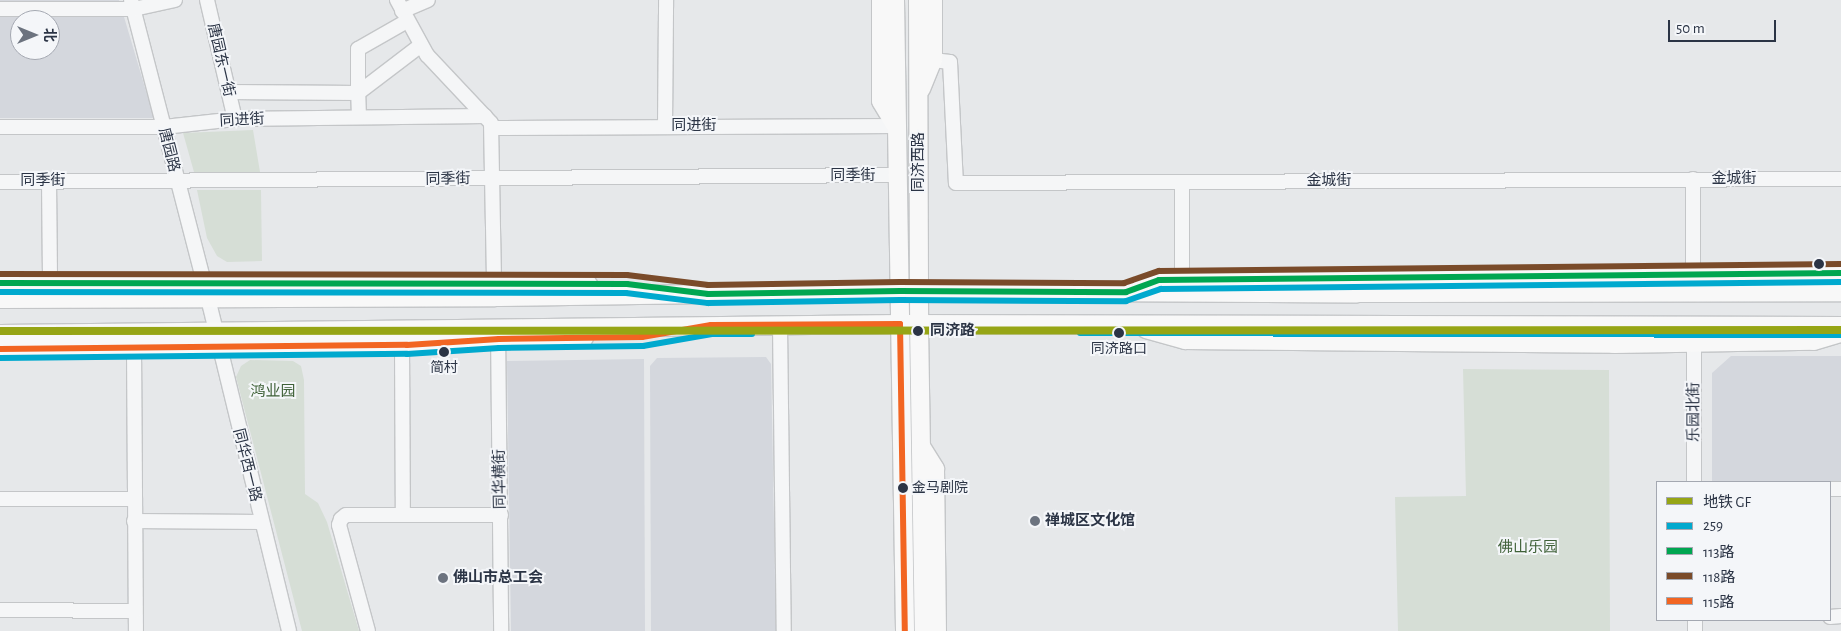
<!DOCTYPE html>
<html>
<head>
<meta charset="utf-8">
<style>
  body { margin:0 }
  #map { position:relative; width:1841px; height:631px; overflow:hidden; background:#e6e8ea; font-family:"Alegreya Sans","Noto Sans SC",sans-serif }
  div>[style] { position:absolute }
  .built>* { inset:0; background:#d4d7dd }
  .green>* { inset:0; background:#d6ded6 }
  .roads { filter:drop-shadow(1px 0 #c4c6c8) drop-shadow(-1px 0 #c4c6c8) drop-shadow(0 1px #c4c6c8) drop-shadow(0 -1px #c4c6c8) }
  .minor>* { height:14px; margin:-7px; padding:0 7px; transform-origin:7px; border-radius:7px; background:#f5f6f7 }
  .major>* { height:18px; margin:-9px; padding:0 9px; transform-origin:9px; border-radius:9px; background:#f8f8f8 }
  .bus-1>* { height:6px; margin:-3px; padding:0 3px; transform-origin:3px; border-radius:3px; background:#00a9ce }
  .bus-2>* { height:6px; margin:-3px; padding:0 3px; transform-origin:3px; border-radius:3px; background:#00a651 }
  .bus-3>* { height:6px; margin:-3px; padding:0 3px; transform-origin:3px; border-radius:3px; background:#7a4b2a }
  .bus-4>* { height:6px; margin:-3px; padding:0 3px; transform-origin:3px; border-radius:3px; background:#f26522 }
  .metro-1>* { height:8px; margin:-4px; padding:0 4px; transform-origin:4px; border-radius:4px; background:#96a515 }
  .dots>* { width:14px; height:14px; translate:-50% -50%; box-sizing:border-box; border:2px solid #f4f6f9; border-radius:50% }
  span { translate:-50% -50%; white-space:nowrap; text-align:center; line-height:1.15; -webkit-text-stroke:4px #f4f6f9; paint-order:stroke }
  .bus-label { font-size:14px; color:#2b3445 }
  .left { translate:0 -50%; text-align:left }
  .street-label { font-size:15px; color:#2b3445 }
  .stop-label { font-size:15px; color:#2b3445; font-weight:700 }
  .park-label { font-size:15px; color:#3f6138 }
  .poi-label { font-size:15px; color:#2b3445; font-weight:700 }
  .legend { position:absolute; left:1656px; top:481px; width:175px; height:140px; box-sizing:border-box; background:#f4f6f9; border:1px solid #a4a8b1; margin:0; padding:6px 9px; list-style:none; font-size:15px; color:#2b3445 }
  .legend li { display:flex; align-items:center; gap:10px; height:25px }
  .legend b { width:25px; border:1px solid #a4a8b1 }
  .north { position:absolute; left:10px; top:10px; width:50px; height:50px; box-sizing:border-box; background:#f4f6f9; border:1px solid #a4a8b1; border-radius:50%; rotate:90deg; font-size:14px; font-weight:700; line-height:20px; text-align:center; color:#2b3445 }
  .north::after { content:''; display:block; margin:auto; width:18px; height:22px; background:#6c737f; clip-path:polygon(50% 0,100% 100%,50% 72%,0 100%) }
  .scale { position:absolute; left:1668px; top:20px; width:108px; height:22px; box-sizing:border-box; border:2px solid #2b3445; border-top:0; padding-left:6px; font-size:15px; line-height:18px; white-space:nowrap; color:#2b3445; -webkit-text-stroke:4px #f4f6f9; paint-order:stroke }
</style>
</head>
<body>
<div id="map">
  <div class="built">
    <i style="clip-path:polygon(evenodd,0 0,119px 0,154px 118px,0 118px,0 0,20px 20px,50px 20px,50px 50px,20px 50px,20px 20px)"></i>
    <i style="clip-path:polygon(1731px 356px,1841px 356px,1841px 482px,1712px 481px,1712px 373px)"></i>
    <i style="clip-path:polygon(766px 357px,771px 364px,776px 631px,651px 631px,650px 366px,657px 358px)"></i>
    <i style="clip-path:polygon(644px 359px,645px 631px,511px 631px,507px 361px)"></i>
  </div>
  <div class="green">
    <i style="clip-path:polygon(253px 130px,260px 172px,194px 172px,183px 133px)"></i>
    <i style="clip-path:polygon(197px 190px,261px 190px,262px 261px,227px 262px,217px 256px,207px 238px)"></i>
    <i style="clip-path:polygon(250px 360px,293px 361px,301px 366px,304px 380px,305px 494px,318px 503px,327px 522px,359px 631px,302px 631px,236px 377px,241px 366px)"></i>
    <i style="clip-path:polygon(1463px 369px,1609px 370px,1610px 631px,1398px 631px,1395px 497px,1466px 496px)"></i>
  </div>
  <div class="roads">
    <div class="minor">
      <i style="left:131px;top:0;width:291px;rotate:75.5deg"></i>
      <i style="left:204px;top:282px;width:359px;rotate:76.3deg"></i>
      <i style="left:207px;top:0;width:122px;rotate:76.8deg"></i>
      <i style="left:397px;top:0;width:63px;rotate:61.4deg"></i>
      <i style="left:427px;top:55px;width:93px;rotate:46.7deg"></i>
      <i style="left:491px;top:123px;width:161px;rotate:88.9deg"></i>
      <i style="left:0;top:9px;width:134px"></i>
      <i style="left:134px;top:9px;width:42px;rotate:-12.4deg"></i>
      <i style="left:402px;top:11px;width:28px;rotate:-23deg"></i>
      <i style="left:933px;top:60px;width:17px;rotate:7deg"></i>
      <i style="left:950px;top:62px;width:121px;rotate:87.2deg"></i>
      <i style="left:956px;top:183px;width:885px;rotate:-0.26deg"></i>
      <i style="left:229px;top:92px;width:129px;rotate:0.4deg"></i>
      <i style="left:358px;top:93px;width:44px;rotate:-90deg"></i>
      <i style="left:358px;top:49px;width:56px;rotate:-29.7deg"></i>
      <i style="left:359px;top:117px;width:24px;rotate:-92deg"></i>
      <i style="left:358px;top:93px;width:79px;rotate:-37.3deg"></i>
      <i style="left:665px;top:126px;width:126px;rotate:-89.5deg"></i>
      <i style="left:0;top:127px;width:164px"></i>
      <i style="left:164px;top:127px;width:71px;rotate:-6.4deg"></i>
      <i style="left:235px;top:119px;width:250px;rotate:-0.7deg"></i>
      <i style="left:492px;top:128px;width:404px;rotate:-0.3deg"></i>
      <i style="left:1693px;top:179px;width:95px;rotate:90deg"></i>
      <i style="left:49px;top:181px;width:102px;rotate:89.4deg"></i>
      <i style="left:0;top:182px;width:897px;rotate:-0.45deg"></i>
      <i style="left:1182px;top:182px;width:97px;rotate:90deg"></i>
      <i style="left:780px;top:325px;width:306px;rotate:89.3deg"></i>
      <i style="left:498px;top:329px;width:302px;rotate:89.4deg"></i>
      <i style="left:1694px;top:343px;width:139px;rotate:90deg"></i>
      <i style="left:402px;top:345px;width:170px;rotate:89.7deg"></i>
      <i style="left:134px;top:349px;width:282px;rotate:89.6deg"></i>
      <i style="left:1830px;top:489px;width:11px"></i>
      <i style="left:0;top:499px;width:134px"></i>
      <i style="left:134px;top:521px;width:127px;rotate:0.5deg"></i>
      <i style="left:0;top:610px;width:135px;rotate:0.4deg"></i>
      <i style="left:1830px;top:617px;width:11px;rotate:-5deg"></i>
      <i style="left:1695px;top:620px;width:11px;rotate:90deg"></i>
      <i style="left:368px;top:631px;width:110px;rotate:-105.3deg"></i>
      <i style="left:339px;top:525px;width:6px;rotate:-72deg"></i>
      <i style="left:341px;top:519px;width:6px;rotate:-39deg"></i>
      <i style="left:346px;top:515px;width:155px"></i>
    </div>
    <div class="major">
      <i style="left:881px;top:0;width:101px;rotate:90deg"></i>
      <i style="left:881px;top:101px;width:29px;rotate:59deg"></i>
      <i style="left:895px;top:0;width:631px;rotate:89.09deg"></i>
      <i style="left:918px;top:0;width:324px;rotate:89.8deg"></i>
      <i style="left:919px;top:324px;width:307px;rotate:89.1deg"></i>
      <i style="left:921px;top:89px;width:31px;rotate:-68deg"></i>
      <i style="left:933px;top:60px;width:60px;rotate:-90deg"></i>
      <i style="left:0;top:283px;width:588px;rotate:0.1deg"></i>
      <i style="left:1136px;top:288px;width:24px;rotate:-19deg"></i>
      <i style="left:1159px;top:280px;width:682px;rotate:-0.59deg"></i>
      <i style="left:0;top:299px;width:495px;rotate:-0.2deg"></i>
      <i style="left:495px;top:297px;width:405px;rotate:-0.8deg"></i>
      <i style="left:900px;top:291px;width:457px;rotate:0.3deg"></i>
      <i style="left:1357px;top:293px;width:484px;rotate:-0.1deg"></i>
      <i style="left:1146px;top:329px;width:41px;rotate:15.8deg"></i>
      <i style="left:1185px;top:340px;width:429px;rotate:0.5deg"></i>
      <i style="left:1614px;top:344px;width:200px;rotate:-0.9deg"></i>
      <i style="left:1814px;top:341px;width:28px;rotate:-17deg"></i>
      <i style="left:0;top:334px;width:900px;rotate:-0.64deg"></i>
      <i style="left:900px;top:324px;width:941px;rotate:0.12deg"></i>
      <i style="left:0;top:349px;width:407px;rotate:-0.6deg"></i>
      <i style="left:407px;top:345px;width:92px;rotate:-3.7deg"></i>
      <i style="left:499px;top:339px;width:85px;rotate:-0.7deg"></i>
      <i style="left:922px;top:448px;width:25px;rotate:58deg"></i>
      <i style="left:935px;top:469px;width:162px;rotate:89.3deg"></i>
    </div>
  </div>
  <div class="bus-1">
    <i style="left:0;top:292px;width:626px;rotate:0.09deg"></i>
    <i style="left:626px;top:293px;width:83px;rotate:7deg"></i>
    <i style="left:708px;top:303px;width:192px;rotate:-0.9deg"></i>
    <i style="left:900px;top:300px;width:226px;rotate:0.3deg"></i>
    <i style="left:1126px;top:301px;width:37px;rotate:-19deg"></i>
    <i style="left:1161px;top:289px;width:680px;rotate:-0.59deg"></i>
    <i style="left:1080px;top:333px;width:761px;rotate:0.15deg"></i>
    <i style="left:0;top:358px;width:407px;rotate:-0.6deg"></i>
    <i style="left:407px;top:354px;width:92px;rotate:-3.7deg"></i>
    <i style="left:499px;top:348px;width:144px;rotate:-0.8deg"></i>
    <i style="left:643px;top:346px;width:70px;rotate:-9.9deg"></i>
    <i style="left:712px;top:334px;width:40px"></i>
  </div>
  <div class="bus-2">
    <i style="left:0;top:283px;width:627px;rotate:0.09deg"></i>
    <i style="left:627px;top:284px;width:82px;rotate:7deg"></i>
    <i style="left:708px;top:294px;width:192px;rotate:-0.9deg"></i>
    <i style="left:900px;top:291px;width:226px;rotate:0.3deg"></i>
    <i style="left:1126px;top:292px;width:35px;rotate:-20deg"></i>
    <i style="left:1159px;top:280px;width:682px;rotate:-0.59deg"></i>
  </div>
  <div class="bus-3">
    <i style="left:0;top:274px;width:627px;rotate:0.09deg"></i>
    <i style="left:627px;top:275px;width:82px;rotate:7deg"></i>
    <i style="left:708px;top:285px;width:192px;rotate:-0.9deg"></i>
    <i style="left:900px;top:282px;width:224px;rotate:0.3deg"></i>
    <i style="left:1124px;top:283px;width:37px;rotate:-19deg"></i>
    <i style="left:1159px;top:271px;width:682px;rotate:-0.59deg"></i>
  </div>
  <div class="bus-4">
    <i style="left:0;top:349px;width:407px;rotate:-0.6deg"></i>
    <i style="left:407px;top:345px;width:92px;rotate:-3.7deg"></i>
    <i style="left:499px;top:339px;width:143px;rotate:-0.8deg"></i>
    <i style="left:642px;top:337px;width:70px;rotate:-9.9deg"></i>
    <i style="left:711px;top:325px;width:189px;rotate:-0.3deg"></i>
    <i style="left:900px;top:324px;width:307px;rotate:89.1deg"></i>
  </div>
  <div class="metro-1">
    <i style="left:0;top:331px;width:1841px;rotate:-0.03deg"></i>
  </div>
  <div class="dots">
    <i style="left:1819px;top:264px;background:#2b3445"></i>
    <i style="left:918px;top:331px;background:#2b3445"></i>
    <i style="left:1119px;top:333px;background:#2b3445"></i>
    <i style="left:444px;top:352px;background:#2b3445"></i>
    <i style="left:903px;top:488px;background:#2b3445"></i>
    <i style="left:1035px;top:521px;background:#6c737f"></i>
    <i style="left:443px;top:578px;background:#6c737f"></i>
  </div>
  <div class="bus-label">
    <span style="left:1119px;top:349px">同济路口</span>
    <span style="left:444px;top:368px">简村</span>
    <span class="left" style="left:912px;top:488px">金马剧院</span>
  </div>
  <div class="street-label">
    <span style="left:221px;top:60px;rotate:77deg">唐园东一街</span>
    <span style="left:242px;top:120px;rotate:-3deg">同进街</span>
    <span style="left:694px;top:126px">同进街</span>
    <span style="left:169px;top:150px;rotate:76deg">唐园路</span>
    <span style="left:919px;top:162px;rotate:-90deg">同济西路</span>
    <span style="left:853px;top:176px">同季街</span>
    <span style="left:448px;top:179px;rotate:-1deg">同季街</span>
    <span style="left:1734px;top:179px">金城街</span>
    <span style="left:43px;top:181px">同季街</span>
    <span style="left:1329px;top:181px">金城街</span>
    <span style="left:1694px;top:412px;rotate:-90deg">乐园北街</span>
    <span style="left:247px;top:465px;rotate:76deg">同华西一路</span>
    <span style="left:500px;top:479px;rotate:-91deg">同华横街</span>
  </div>
  <div class="stop-label">
    <span class="left" style="left:930px;top:331px">同济路</span>
  </div>
  <div class="park-label">
    <span style="left:273px;top:392px">鸿业园</span>
    <span style="left:1528px;top:548px">佛山乐园</span>
  </div>
  <div class="poi-label">
    <span class="left" style="left:1045px;top:521px">禅城区文化馆</span>
    <span class="left" style="left:453px;top:578px">佛山市总工会</span>
  </div>
  <ul class="legend">
  <li><b style="height:6px;background:#96a515"></b>地铁 GF</li>
  <li><b style="height:6px;background:#00a9ce"></b>259</li>
  <li><b style="height:6px;background:#00a651"></b>113路</li>
  <li><b style="height:6px;background:#7a4b2a"></b>118路</li>
  <li><b style="height:6px;background:#f26522"></b>115路</li>
  </ul>
  <div class="north">北</div>
  <div class="scale">50 m</div>
</div>
</body>
</html>
